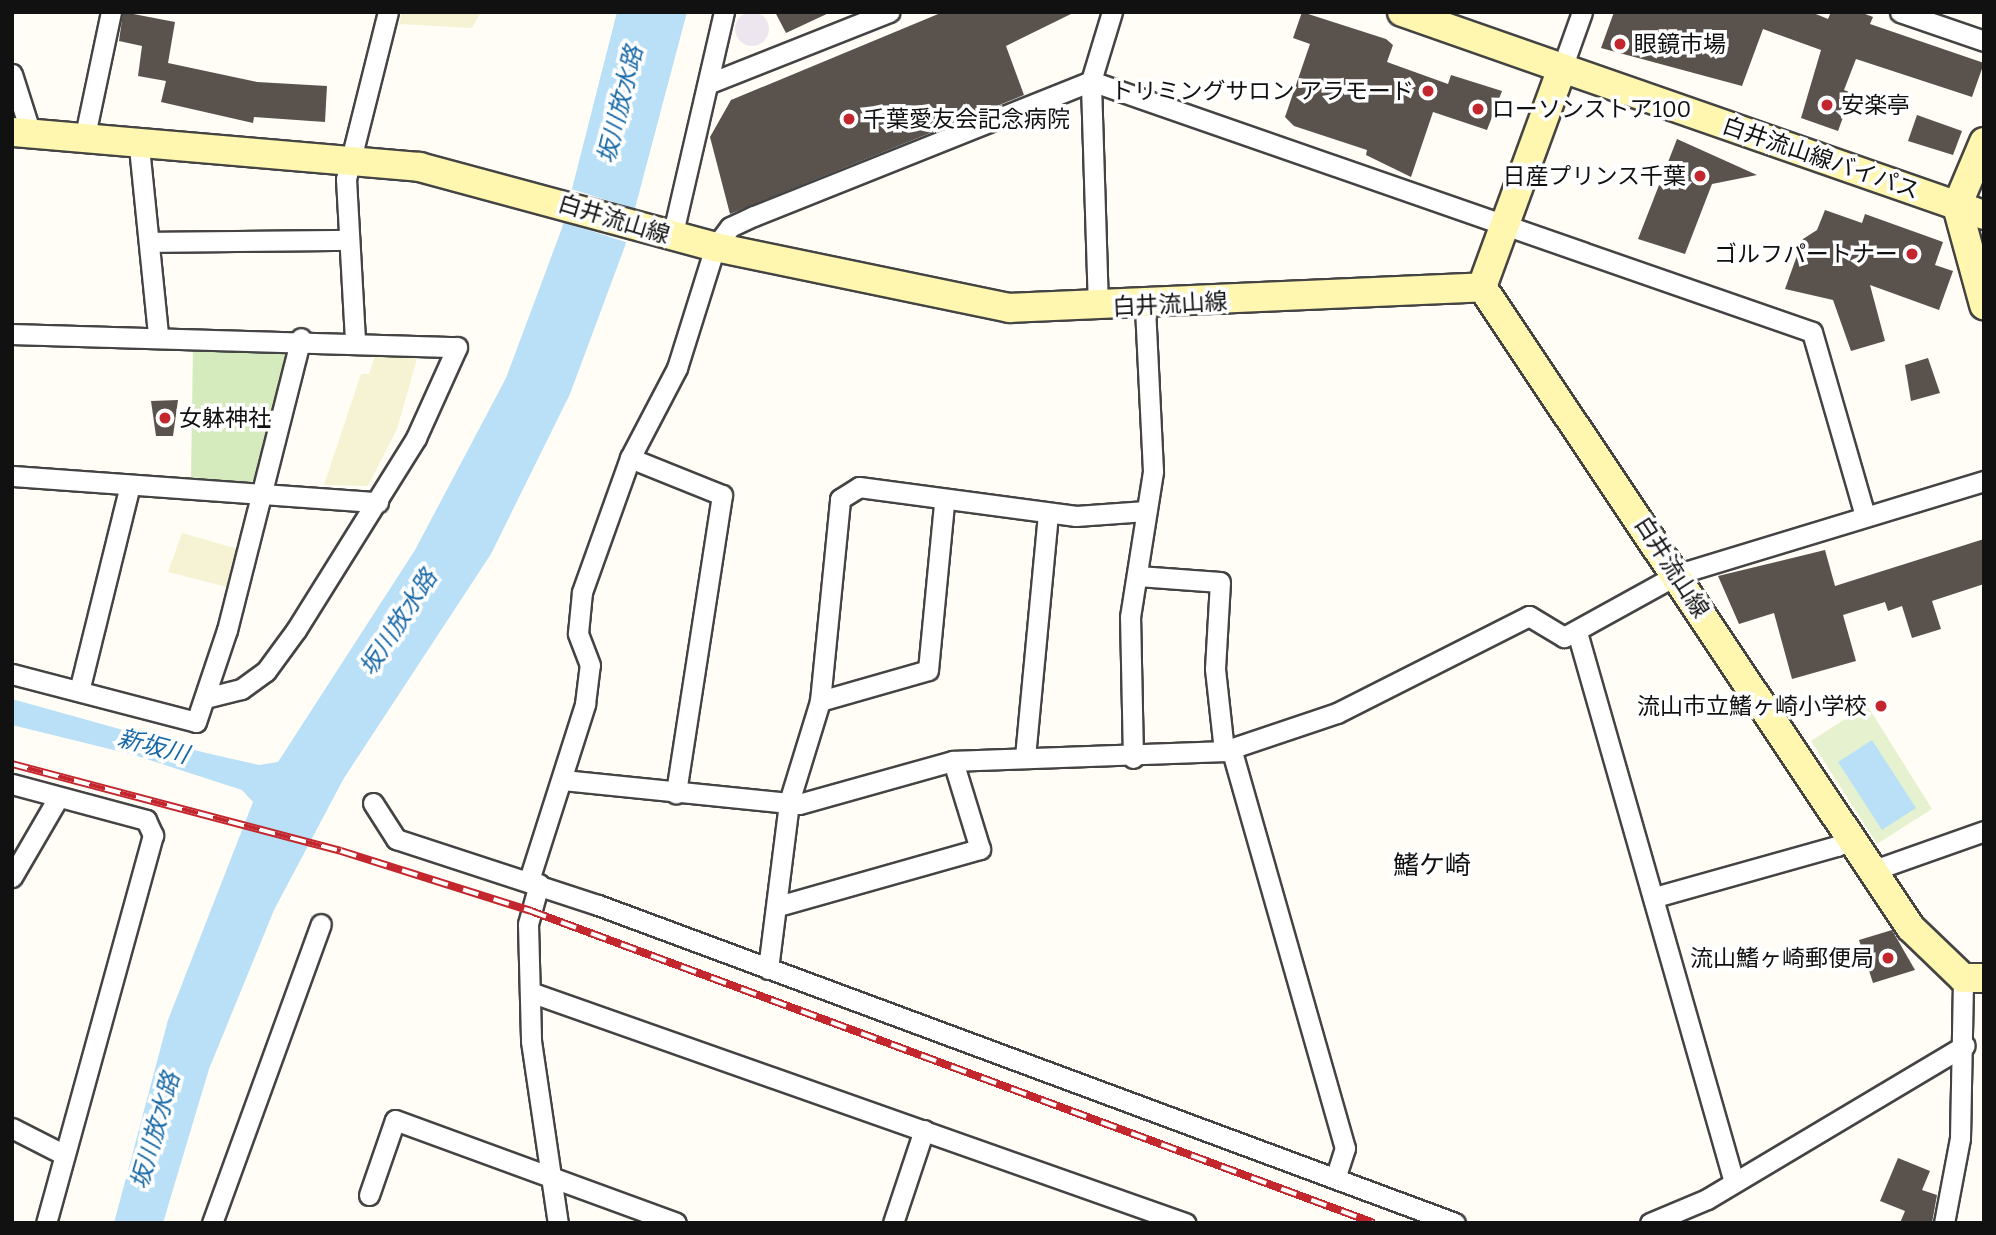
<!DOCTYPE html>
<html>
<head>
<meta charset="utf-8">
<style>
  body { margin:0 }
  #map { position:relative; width:1996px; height:1235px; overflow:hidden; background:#fffdf5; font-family:Bitter,"Noto Sans JP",serif }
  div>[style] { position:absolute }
  .industrial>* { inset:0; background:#eee6ef }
  .round { border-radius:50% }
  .farmland>* { inset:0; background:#f6f3d4 }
  .green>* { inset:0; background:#d5ebbd }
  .pitch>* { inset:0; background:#e6f2cf }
  .water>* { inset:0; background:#b9e0f7 }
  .pier>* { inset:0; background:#fffdf5 }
  .building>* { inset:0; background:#5a524d }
  .roads { filter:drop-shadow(2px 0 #444) drop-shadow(-2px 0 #444) drop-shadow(0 2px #444) drop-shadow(0 -2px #444) }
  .street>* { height:19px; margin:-9.5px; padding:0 9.5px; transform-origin:9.5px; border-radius:9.5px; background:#fff }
  .secondary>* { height:28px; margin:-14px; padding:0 14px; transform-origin:14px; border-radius:14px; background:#fff6b0 }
  .rail>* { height:8px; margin-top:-4px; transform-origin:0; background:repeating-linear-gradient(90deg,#fff 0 16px,#c4262e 0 32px); box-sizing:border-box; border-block:2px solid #c4262e }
  .dots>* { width:19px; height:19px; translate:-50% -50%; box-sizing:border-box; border:4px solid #fff; border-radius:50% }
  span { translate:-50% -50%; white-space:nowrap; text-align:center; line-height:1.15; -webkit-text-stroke:7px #fff; paint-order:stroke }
  .poi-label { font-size:23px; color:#111 }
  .left { translate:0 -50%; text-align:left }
  .right { translate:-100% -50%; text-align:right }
  .street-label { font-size:23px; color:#111 }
  .water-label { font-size:24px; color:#1768a6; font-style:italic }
  .quarter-label { font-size:26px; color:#111 }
  .frame { position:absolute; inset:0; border:14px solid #111; pointer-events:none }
</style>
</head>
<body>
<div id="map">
  <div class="industrial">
    <i class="round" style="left:735px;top:12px;width:34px;height:34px"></i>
  </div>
  <div class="farmland">
    <i style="clip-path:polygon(402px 12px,481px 12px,472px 28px,399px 24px)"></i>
    <i style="clip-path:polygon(376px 353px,415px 354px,417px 359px,397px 429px,368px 486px,324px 485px,361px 374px,369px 374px)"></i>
    <i style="clip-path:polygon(182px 533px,238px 549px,227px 587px,168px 572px)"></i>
  </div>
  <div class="green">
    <i style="clip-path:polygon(193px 346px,282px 350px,286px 359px,256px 479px,249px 483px,191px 477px)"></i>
  </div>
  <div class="pitch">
    <i style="clip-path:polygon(1867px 705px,1932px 809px,1877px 844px,1811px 741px)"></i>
  </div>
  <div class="water">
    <i style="clip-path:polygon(617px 12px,687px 12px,625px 246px,570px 394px,491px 554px,344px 778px,274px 910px,209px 1069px,163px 1223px,114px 1223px,168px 1020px,253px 802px,242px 790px,134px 755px,12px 725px,12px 699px,202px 752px,259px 765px,278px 762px,415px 550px,506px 378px,562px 228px)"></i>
    <i style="clip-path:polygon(1872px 740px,1916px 808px,1882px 830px,1838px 762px)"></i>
  </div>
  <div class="pier">
    <i style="clip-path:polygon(568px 188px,638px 210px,629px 243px,560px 221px)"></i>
  </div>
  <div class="building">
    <i style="clip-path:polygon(123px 12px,175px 22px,168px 63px,257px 82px,327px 86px,325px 122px,254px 117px,253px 123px,161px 102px,166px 81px,138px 76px,142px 46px,119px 41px)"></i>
    <i style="clip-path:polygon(775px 12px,831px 12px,786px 33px)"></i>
    <i style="clip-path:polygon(943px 12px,1075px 12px,1006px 46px,1024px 95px,730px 214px,710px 137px,731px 100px)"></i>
    <i style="clip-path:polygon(1302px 12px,1386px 39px,1393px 45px,1387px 62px,1448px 84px,1451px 75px,1502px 91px,1487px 130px,1433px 112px,1411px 177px,1366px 155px,1367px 150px,1294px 126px,1285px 117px,1310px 44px,1293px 38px)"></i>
    <i style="clip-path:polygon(1614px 12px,1811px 12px,1828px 19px,1831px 12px,1860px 12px,1873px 17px,1870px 24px,1984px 63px,1972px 97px,1856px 59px,1844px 90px,1852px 93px,1838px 131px,1801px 118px,1821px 50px,1763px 29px,1742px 86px,1601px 48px)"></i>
    <i style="clip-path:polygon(1917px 115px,1962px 131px,1953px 155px,1908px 141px)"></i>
    <i style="clip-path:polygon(1677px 139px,1757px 175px,1712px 184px,1685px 254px,1638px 239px)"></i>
    <i style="clip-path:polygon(1825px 210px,1862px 223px,1865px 214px,1943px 242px,1935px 265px,1953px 271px,1939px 310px,1870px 285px,1885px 341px,1851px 351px,1833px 300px,1785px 289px,1803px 239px,1817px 230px)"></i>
    <i style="clip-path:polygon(1928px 358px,1940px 393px,1911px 401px,1905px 365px)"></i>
    <i style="clip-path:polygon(178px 400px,173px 436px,156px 436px,151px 401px)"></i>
    <i style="clip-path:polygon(1984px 539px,1984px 584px,1932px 601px,1941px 629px,1912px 638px,1902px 606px,1888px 611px,1885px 602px,1843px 615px,1856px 661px,1792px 679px,1774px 613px,1739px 624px,1718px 576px,1825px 550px,1835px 586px)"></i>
    <i style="clip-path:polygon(1892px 930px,1915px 970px,1873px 983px,1859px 940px)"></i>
    <i style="clip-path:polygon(1898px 1158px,1930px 1171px,1922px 1190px,1937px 1195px,1932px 1223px,1900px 1223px,1905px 1211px,1880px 1201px)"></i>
  </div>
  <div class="roads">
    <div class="street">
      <i style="left:1900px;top:12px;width:89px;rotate:19deg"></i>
      <i style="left:1562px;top:68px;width:59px;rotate:-70.3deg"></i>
      <i style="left:12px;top:74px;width:63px;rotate:72.4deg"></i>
      <i style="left:710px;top:83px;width:193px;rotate:-21.6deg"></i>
      <i style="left:84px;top:140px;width:131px;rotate:-78.1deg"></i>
      <i style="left:139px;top:147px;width:189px;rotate:84.2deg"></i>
      <i style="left:672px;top:237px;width:231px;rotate:-77deg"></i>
      <i style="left:149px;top:242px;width:199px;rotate:-0.6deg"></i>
      <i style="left:1098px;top:307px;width:226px;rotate:-91.8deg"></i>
      <i style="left:1091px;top:81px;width:763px;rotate:19.19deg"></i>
      <i style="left:1812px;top:332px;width:191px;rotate:73.9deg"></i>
      <i style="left:12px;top:334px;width:445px;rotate:1.7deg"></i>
      <i style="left:457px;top:347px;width:100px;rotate:114.3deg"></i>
      <i style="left:416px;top:438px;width:226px;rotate:122deg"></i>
      <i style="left:296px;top:630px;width:51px;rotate:126.2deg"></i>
      <i style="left:266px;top:671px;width:31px;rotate:144deg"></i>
      <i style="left:241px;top:689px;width:37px;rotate:166deg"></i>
      <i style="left:355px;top:340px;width:161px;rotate:-93.2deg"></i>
      <i style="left:346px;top:179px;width:172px;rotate:-75.9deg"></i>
      <i style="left:630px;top:458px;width:99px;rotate:21.9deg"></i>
      <i style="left:722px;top:495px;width:302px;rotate:98.8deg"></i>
      <i style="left:12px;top:476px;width:367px;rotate:4.1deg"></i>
      <i style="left:1138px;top:576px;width:82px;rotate:4.2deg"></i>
      <i style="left:1220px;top:582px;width:87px;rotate:93.3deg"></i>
      <i style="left:1215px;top:669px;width:82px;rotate:83.7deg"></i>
      <i style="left:1577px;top:632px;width:572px;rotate:74.07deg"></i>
      <i style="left:12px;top:674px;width:190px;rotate:14.6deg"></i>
      <i style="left:196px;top:722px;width:97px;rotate:-71.4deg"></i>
      <i style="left:227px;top:630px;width:301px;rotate:-75.8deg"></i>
      <i style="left:79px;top:691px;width:212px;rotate:-76.1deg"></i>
      <i style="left:820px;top:701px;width:112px;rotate:-16deg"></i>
      <i style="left:928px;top:670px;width:168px;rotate:-84.5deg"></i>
      <i style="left:1231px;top:748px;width:416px;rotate:74.1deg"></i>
      <i style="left:1345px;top:1148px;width:32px;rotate:108deg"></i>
      <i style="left:1025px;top:757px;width:245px;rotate:-84.6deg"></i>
      <i style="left:1133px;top:758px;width:141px;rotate:-91.2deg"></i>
      <i style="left:1130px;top:617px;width:148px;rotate:-81deg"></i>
      <i style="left:1153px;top:471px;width:166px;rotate:-92.8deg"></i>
      <i style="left:563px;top:780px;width:237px;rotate:5.8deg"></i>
      <i style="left:799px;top:804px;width:160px;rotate:-15.6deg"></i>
      <i style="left:953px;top:761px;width:271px;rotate:-2.1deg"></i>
      <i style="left:1224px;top:751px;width:119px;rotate:-18.6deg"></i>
      <i style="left:1337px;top:713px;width:215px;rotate:-26.8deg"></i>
      <i style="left:1529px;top:616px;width:41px;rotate:31deg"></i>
      <i style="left:1564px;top:637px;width:130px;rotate:-28.9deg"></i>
      <i style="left:1678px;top:574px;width:320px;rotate:-16.9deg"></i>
      <i style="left:12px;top:784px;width:139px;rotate:15deg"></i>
      <i style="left:146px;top:820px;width:17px;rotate:65deg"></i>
      <i style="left:153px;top:835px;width:402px;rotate:105.4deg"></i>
      <i style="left:373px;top:803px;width:43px;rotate:57.4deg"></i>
      <i style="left:396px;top:839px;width:213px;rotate:18.1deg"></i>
      <i style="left:598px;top:905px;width:914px;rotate:20.36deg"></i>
      <i style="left:1874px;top:870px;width:117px;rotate:-19.5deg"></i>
      <i style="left:12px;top:877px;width:91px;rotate:-59.8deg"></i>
      <i style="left:529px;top:880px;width:185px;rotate:-72.3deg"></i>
      <i style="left:585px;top:704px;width:39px;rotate:-83deg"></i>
      <i style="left:590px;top:665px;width:34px;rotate:-111deg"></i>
      <i style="left:578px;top:633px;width:41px;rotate:-84.4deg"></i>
      <i style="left:582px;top:592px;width:142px;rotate:-70.3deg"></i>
      <i style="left:630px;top:458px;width:102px;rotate:-62.4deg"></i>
      <i style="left:677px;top:368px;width:127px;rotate:-72.6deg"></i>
      <i style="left:715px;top:247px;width:25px;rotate:-53deg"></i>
      <i style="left:730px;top:227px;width:26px;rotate:-25deg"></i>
      <i style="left:754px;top:216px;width:363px;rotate:-21.8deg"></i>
      <i style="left:1091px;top:81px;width:72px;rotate:-73.1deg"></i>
      <i style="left:539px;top:884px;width:41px;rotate:105.4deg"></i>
      <i style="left:528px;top:924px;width:117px;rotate:88.5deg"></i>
      <i style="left:531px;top:1041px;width:184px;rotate:81.6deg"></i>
      <i style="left:1655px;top:897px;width:189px;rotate:-15.7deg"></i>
      <i style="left:1837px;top:846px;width:17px;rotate:-36deg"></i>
      <i style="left:778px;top:906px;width:210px;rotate:-15.8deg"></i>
      <i style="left:980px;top:849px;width:92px;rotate:-107.1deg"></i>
      <i style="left:768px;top:969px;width:168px;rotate:-82.8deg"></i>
      <i style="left:789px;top:802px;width:106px;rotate:-72.9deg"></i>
      <i style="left:820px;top:701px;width:203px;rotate:-84.3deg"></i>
      <i style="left:840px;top:499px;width:22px;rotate:-32deg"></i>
      <i style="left:859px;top:487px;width:219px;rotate:7.6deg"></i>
      <i style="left:1076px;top:516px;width:70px;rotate:-4.1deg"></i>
      <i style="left:530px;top:992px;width:695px;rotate:19.43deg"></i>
      <i style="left:12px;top:1128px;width:57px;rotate:27deg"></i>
      <i style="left:369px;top:1195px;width:79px;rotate:-70.9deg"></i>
      <i style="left:395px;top:1120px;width:299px;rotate:20.1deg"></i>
      <i style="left:212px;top:1223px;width:318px;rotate:-70deg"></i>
      <i style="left:893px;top:1223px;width:98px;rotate:-71.6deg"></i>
      <i style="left:1650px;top:1223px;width:62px;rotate:-22.8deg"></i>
      <i style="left:1707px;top:1199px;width:300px;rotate:-30.8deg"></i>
      <i style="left:1944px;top:1223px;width:86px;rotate:-79.3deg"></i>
      <i style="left:1960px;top:1138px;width:160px;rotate:-88.9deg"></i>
    </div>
    <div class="secondary">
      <i style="left:1402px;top:12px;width:170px;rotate:19.3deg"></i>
      <i style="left:12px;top:132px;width:409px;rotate:4.9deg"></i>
      <i style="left:419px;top:167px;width:307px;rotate:15.1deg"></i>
      <i style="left:715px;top:247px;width:301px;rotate:11.7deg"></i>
      <i style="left:1010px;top:308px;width:472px;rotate:-2.5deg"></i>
      <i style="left:1482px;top:287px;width:771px;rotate:56.21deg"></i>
      <i style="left:1911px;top:928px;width:72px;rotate:43.9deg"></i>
      <i style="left:1963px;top:978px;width:21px"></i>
      <i style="left:1984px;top:142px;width:69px;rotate:112.9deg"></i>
      <i style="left:1957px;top:206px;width:103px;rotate:74.7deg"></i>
      <i style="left:1482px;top:287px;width:233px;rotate:-69.9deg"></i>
      <i style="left:1562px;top:68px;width:447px;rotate:19.2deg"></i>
    </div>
  </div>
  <div class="rail">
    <i style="left:12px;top:764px;width:340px;rotate:14.8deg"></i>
    <i style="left:341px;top:851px;width:199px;rotate:17.5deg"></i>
    <i style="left:531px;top:911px;width:899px;rotate:20.31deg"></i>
  </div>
  <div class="dots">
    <i style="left:1620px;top:44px;background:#c4262e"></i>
    <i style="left:1428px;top:91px;background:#c4262e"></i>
    <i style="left:1827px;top:105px;background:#c4262e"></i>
    <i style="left:1478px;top:109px;background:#c4262e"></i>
    <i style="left:849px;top:119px;background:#c4262e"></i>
    <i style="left:1700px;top:176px;background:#c4262e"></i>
    <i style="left:1912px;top:254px;background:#c4262e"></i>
    <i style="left:165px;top:418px;background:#c4262e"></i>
    <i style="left:1881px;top:706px;background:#c4262e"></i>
    <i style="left:1888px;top:958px;background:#c4262e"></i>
  </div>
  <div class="poi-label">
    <span class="left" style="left:1634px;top:44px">眼鏡市場</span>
    <span class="right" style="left:1414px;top:91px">トリミングサロン アラモード</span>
    <span class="left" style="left:1841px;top:105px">安楽亭</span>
    <span class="left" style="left:1492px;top:109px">ローソンストア100</span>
    <span class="left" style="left:863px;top:119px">千葉愛友会記念病院</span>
    <span class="right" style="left:1686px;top:176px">日産プリンス千葉</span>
    <span class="right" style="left:1898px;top:254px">ゴルフパートナー</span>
    <span class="left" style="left:179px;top:418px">女躰神社</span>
    <span class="right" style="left:1867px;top:706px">流山市立鰭ヶ崎小学校</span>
    <span class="right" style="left:1874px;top:958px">流山鰭ヶ崎郵便局</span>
  </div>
  <div class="street-label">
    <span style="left:1821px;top:158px;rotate:19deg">白井流山線バイパス</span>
    <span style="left:614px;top:219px;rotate:17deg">白井流山線</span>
    <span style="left:1170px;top:304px;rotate:-3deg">白井流山線</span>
    <span style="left:1672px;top:567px;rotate:57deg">白井流山線</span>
  </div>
  <div class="water-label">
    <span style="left:621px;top:105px;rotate:-76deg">坂川放水路</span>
    <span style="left:399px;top:623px;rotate:-57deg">坂川放水路</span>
    <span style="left:153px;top:747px;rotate:15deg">新坂川</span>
    <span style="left:156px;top:1131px;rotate:-74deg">坂川放水路</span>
  </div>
  <div class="quarter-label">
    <span style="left:1432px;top:866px">鰭ケ崎</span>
  </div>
  <div class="frame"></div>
</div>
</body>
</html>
